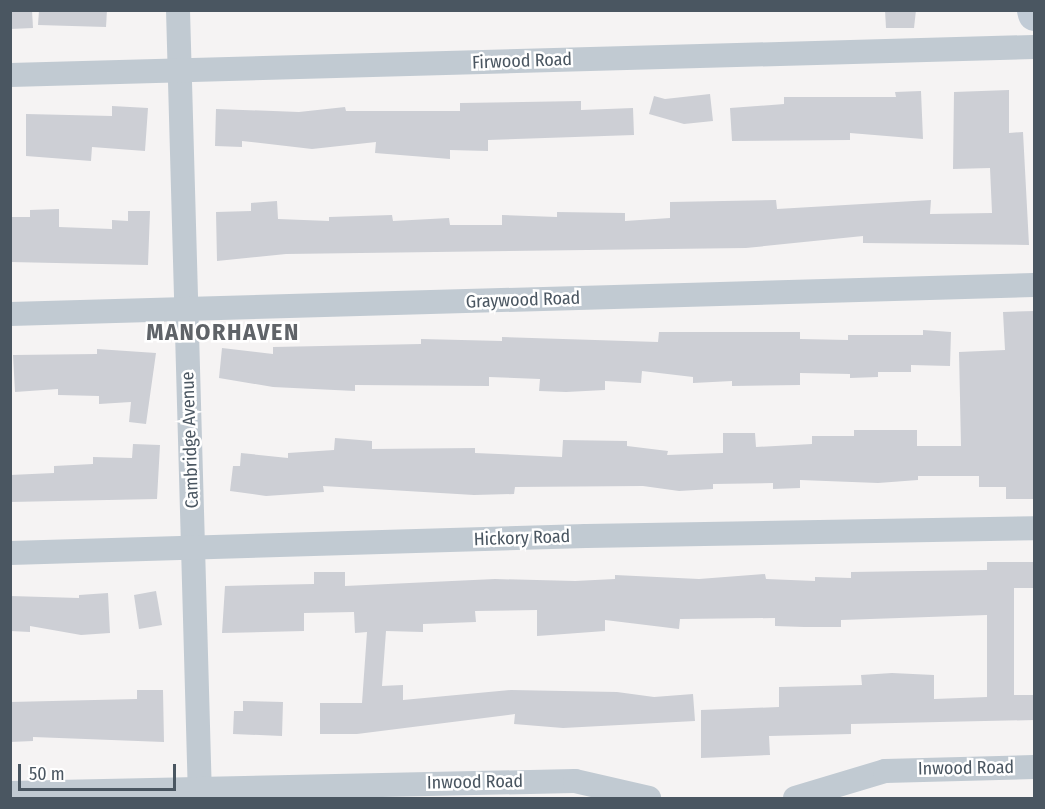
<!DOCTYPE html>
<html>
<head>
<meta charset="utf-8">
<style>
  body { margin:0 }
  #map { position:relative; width:1045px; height:809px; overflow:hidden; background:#f5f3f3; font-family:"Fira Sans Condensed",sans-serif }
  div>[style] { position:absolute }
  .building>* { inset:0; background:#cdcfd5 }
  .street>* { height:24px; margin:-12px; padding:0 12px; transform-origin:12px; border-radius:12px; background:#c1cad2 }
  .secondary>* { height:33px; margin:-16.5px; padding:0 16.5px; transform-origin:16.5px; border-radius:16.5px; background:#c1cbd6 }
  span { translate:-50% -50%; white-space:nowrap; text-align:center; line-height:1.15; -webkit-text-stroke:5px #fff; paint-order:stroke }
  .street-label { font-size:18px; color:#4a5661 }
  .district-label { font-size:24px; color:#5f6368; font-weight:700; letter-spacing:1.5px }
  .frame { position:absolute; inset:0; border:12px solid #4a5661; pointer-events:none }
  .scale { position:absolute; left:18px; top:764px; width:158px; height:27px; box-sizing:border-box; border:3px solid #4a5661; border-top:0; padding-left:8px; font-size:18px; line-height:21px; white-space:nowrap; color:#4a5661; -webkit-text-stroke:4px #fff; paint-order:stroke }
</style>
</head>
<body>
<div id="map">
  <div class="building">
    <i style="clip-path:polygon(10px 10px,32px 10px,33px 28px,10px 29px)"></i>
    <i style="clip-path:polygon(39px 10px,107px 10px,106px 27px,38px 25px)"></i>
    <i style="clip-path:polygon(885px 10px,916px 10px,914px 28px,886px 28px)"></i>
    <i style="clip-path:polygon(1009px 90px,1009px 133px,1023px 132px,1029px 245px,863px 243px,863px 236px,746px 248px,286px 254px,217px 261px,216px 212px,251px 211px,251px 203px,277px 201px,278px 219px,329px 221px,329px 217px,392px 215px,393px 221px,449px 218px,450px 225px,502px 225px,502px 215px,557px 217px,557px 212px,625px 213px,625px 221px,670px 218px,670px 202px,776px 200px,777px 209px,931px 200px,930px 214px,992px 213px,990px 168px,953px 169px,954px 92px)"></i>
    <i style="clip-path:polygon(921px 91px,923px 139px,850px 133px,850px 140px,732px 141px,730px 108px,784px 104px,784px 97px,896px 97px,895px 92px)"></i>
    <i style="clip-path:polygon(710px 94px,713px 121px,684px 124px,649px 114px,654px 96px,665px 99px)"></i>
    <i style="clip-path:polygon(581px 101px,581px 110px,633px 108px,634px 135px,488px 140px,488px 151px,450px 150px,450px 159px,375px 153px,376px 142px,312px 149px,242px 141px,242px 147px,215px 146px,216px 109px,299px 112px,345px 107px,346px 111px,460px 111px,460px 103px)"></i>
    <i style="clip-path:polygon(112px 106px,148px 108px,145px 151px,92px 147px,91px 161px,26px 156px,26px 114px,112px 116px)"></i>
    <i style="clip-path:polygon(59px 209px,59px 227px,112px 229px,112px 220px,128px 221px,128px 211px,150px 211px,148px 265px,10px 262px,10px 217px,30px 217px,30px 210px)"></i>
    <i style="clip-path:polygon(1035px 311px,1035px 499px,1006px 499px,1006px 487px,979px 487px,979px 476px,918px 476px,918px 480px,878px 483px,800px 480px,800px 488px,773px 489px,773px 483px,713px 484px,713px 489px,679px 491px,643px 486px,515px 487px,514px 494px,474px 495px,323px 486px,324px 492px,266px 496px,230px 491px,233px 466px,240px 466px,241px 453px,288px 458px,288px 453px,334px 450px,335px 438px,372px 441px,372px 449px,475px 448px,475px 453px,562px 457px,563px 440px,627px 441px,627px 446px,668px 451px,667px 455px,723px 453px,723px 433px,755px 433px,756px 447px,812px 444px,812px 436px,854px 436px,854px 430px,917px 430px,917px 446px,961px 446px,959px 352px,1005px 350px,1003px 312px)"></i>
    <i style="clip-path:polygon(923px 330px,951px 332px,950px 366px,911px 365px,911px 372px,878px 372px,878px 377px,850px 378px,850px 374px,800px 373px,800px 385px,732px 386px,732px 381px,693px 383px,693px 377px,642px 371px,641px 383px,605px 381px,605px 390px,566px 392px,539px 391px,540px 379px,489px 377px,489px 386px,355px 385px,355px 391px,273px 387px,219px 378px,222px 348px,273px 354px,273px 347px,421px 344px,421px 339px,502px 341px,502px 337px,658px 342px,659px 332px,800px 332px,800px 339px,848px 340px,848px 335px,923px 335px)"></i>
    <i style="clip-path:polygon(97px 349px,156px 353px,146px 424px,129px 422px,131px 402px,99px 404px,99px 396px,58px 395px,58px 389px,15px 392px,13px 355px,97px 354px)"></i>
    <i style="clip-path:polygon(133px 444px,160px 445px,157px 499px,10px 502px,10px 475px,54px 473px,54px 466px,93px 464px,93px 457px,132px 458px)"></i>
    <i style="clip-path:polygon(987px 562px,1035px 562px,1035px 588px,1014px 588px,1014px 695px,1035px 695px,1035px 720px,851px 724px,851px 734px,769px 736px,770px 755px,701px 758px,701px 710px,779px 707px,779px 687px,862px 685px,861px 675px,892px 673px,934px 675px,934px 699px,987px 697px,987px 615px,841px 620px,841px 627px,804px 627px,775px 626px,775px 618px,680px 619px,679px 629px,605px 620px,605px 631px,537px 636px,537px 610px,475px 611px,476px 622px,423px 624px,423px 632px,386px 631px,382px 686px,403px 685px,403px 700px,511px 690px,617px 692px,654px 697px,693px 694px,695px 721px,563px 728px,514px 724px,515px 714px,357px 734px,320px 734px,320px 703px,362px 703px,367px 632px,355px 633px,354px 612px,304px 613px,304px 631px,222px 633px,225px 586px,314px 584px,314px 572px,345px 572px,345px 586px,495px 579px,575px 581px,615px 579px,615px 575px,699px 579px,765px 574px,766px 579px,815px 581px,815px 577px,851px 578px,851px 572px,987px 570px)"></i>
    <i style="clip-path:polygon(156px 591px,162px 625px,139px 629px,134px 595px)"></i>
    <i style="clip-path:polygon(108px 593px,110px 633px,81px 635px,30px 626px,30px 632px,10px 631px,10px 596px,79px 598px,79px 595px)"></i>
    <i style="clip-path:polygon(137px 690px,163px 690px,164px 742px,33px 737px,33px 741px,10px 742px,10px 702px,137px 699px)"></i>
    <i style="clip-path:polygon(243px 701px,283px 702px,282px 736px,233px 734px,234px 711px,243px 711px)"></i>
  </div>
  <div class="street">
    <i style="left:178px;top:10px;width:788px;rotate:88.4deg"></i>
    <i style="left:10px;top:75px;width:1024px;rotate:-1.57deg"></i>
    <i style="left:10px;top:314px;width:1024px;rotate:-1.62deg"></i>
    <i style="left:10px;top:553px;width:576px;rotate:-1.69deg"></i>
    <i style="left:586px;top:536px;width:448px;rotate:-1deg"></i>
    <i style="left:10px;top:793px;width:565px;rotate:-1.22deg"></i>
    <i style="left:575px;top:781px;width:76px;rotate:12.9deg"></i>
    <i style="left:795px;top:798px;width:94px;rotate:-16.7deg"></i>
    <i style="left:885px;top:771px;width:149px;rotate:-1.5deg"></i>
  </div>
  <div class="secondary">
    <i style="left:1033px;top:10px;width:4px;rotate:76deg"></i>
  </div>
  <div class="street-label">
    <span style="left:522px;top:61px;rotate:-2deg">Firwood Road</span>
    <span style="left:523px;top:300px;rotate:-2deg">Graywood Road</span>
    <span style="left:190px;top:440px;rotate:-92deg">Cambridge Avenue</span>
    <span style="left:522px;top:538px;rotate:-2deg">Hickory Road</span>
    <span style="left:966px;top:768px;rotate:-1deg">Inwood Road</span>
    <span style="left:475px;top:782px;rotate:-1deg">Inwood Road</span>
  </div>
  <div class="district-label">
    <span style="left:223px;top:333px">MANORHAVEN</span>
  </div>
  <div class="frame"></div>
  <div class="scale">50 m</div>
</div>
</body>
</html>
